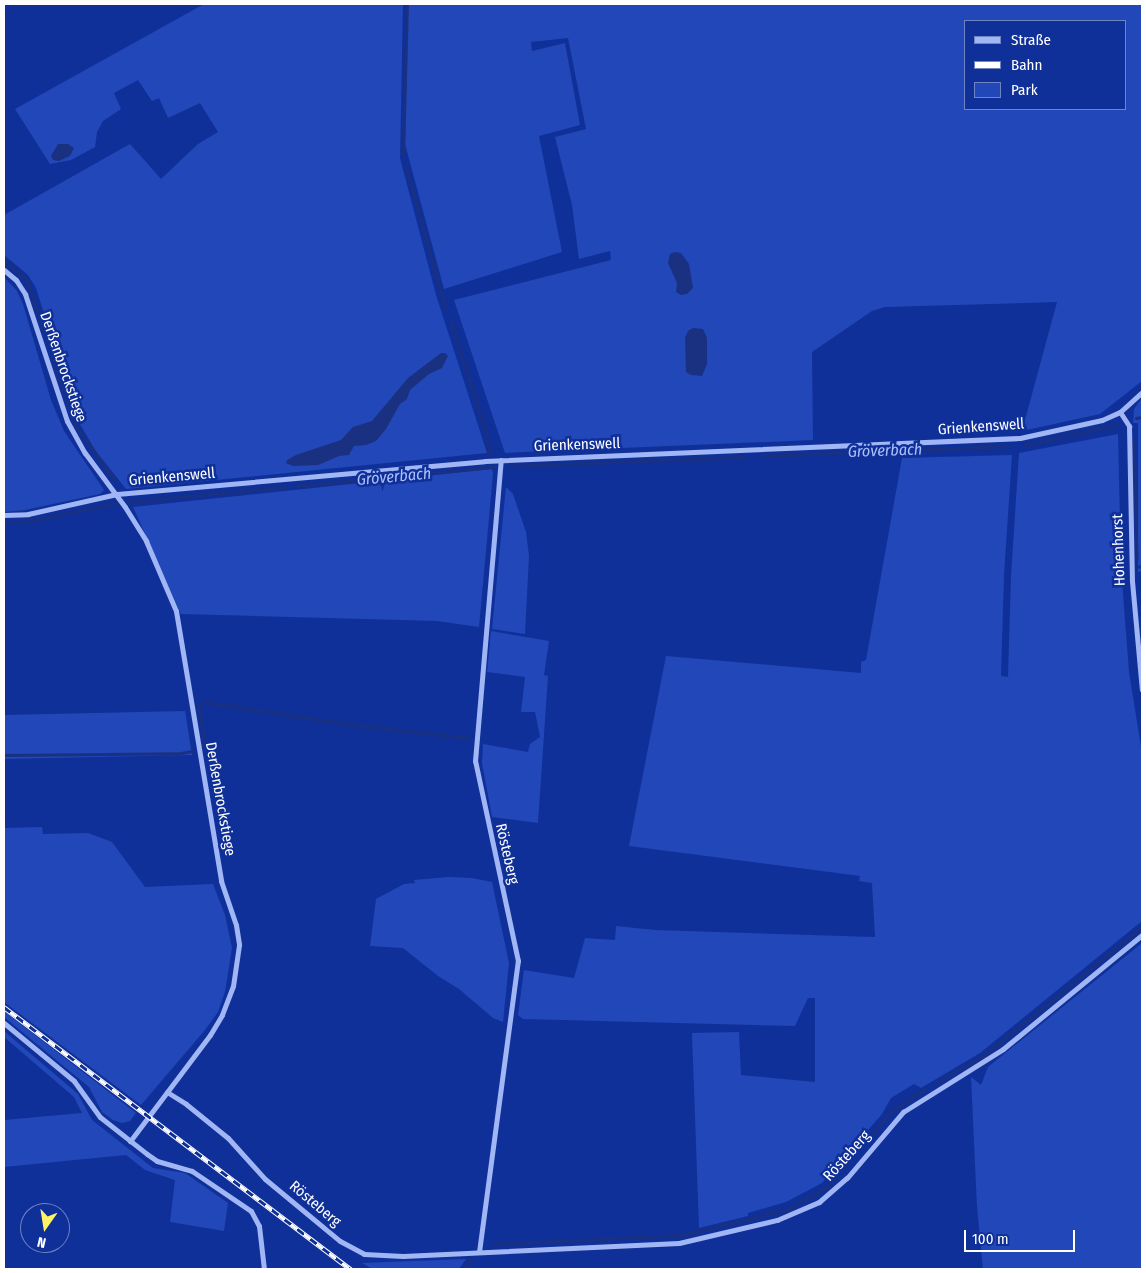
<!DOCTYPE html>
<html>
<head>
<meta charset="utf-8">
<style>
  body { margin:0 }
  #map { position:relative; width:1146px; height:1273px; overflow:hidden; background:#103099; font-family:"Fira Sans Condensed",sans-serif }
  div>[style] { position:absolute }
  .green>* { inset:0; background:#2247b8 }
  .water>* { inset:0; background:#1a3182 }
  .stream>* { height:2.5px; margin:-1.25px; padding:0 1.25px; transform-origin:1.25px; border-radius:1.25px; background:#1a3182 }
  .minor>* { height:5px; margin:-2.5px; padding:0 2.5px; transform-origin:2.5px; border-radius:2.5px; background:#a1b6f5 }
  .rail>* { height:4.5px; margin-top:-2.25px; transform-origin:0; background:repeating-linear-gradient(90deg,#103099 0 8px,#fff 0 16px); box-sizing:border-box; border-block:1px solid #fff }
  span { translate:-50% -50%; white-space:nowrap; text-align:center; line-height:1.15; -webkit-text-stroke:5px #103099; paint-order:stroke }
  .street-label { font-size:15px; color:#fff }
  .water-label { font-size:16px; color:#aec1fb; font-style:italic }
  .frame { position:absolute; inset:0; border:5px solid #fff; pointer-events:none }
  .legend { position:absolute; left:964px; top:20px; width:162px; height:90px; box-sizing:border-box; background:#103099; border:1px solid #7083c2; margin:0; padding:6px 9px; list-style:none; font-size:15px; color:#fff }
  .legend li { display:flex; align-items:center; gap:10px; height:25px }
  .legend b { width:25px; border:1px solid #7083c2 }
  .north { position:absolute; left:20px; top:1203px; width:50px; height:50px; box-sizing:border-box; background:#103099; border:1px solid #7083c2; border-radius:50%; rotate:193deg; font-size:14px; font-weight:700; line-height:20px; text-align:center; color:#fff }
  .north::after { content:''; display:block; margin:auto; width:18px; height:22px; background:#fff265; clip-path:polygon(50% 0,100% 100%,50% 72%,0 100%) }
  .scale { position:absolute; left:964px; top:1230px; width:111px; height:22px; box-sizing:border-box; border:2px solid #fff; border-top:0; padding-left:6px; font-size:15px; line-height:18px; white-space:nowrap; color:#fff; -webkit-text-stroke:4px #103099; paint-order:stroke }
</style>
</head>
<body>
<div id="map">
  <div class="green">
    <i style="clip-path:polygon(204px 4px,403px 4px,400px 158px,436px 295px,487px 453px,126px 489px,95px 450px,80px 424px,69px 394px,36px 288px,28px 275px,4px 255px,4px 215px,130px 144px,161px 179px,198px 144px,218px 132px,200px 103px,168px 118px,159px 98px,152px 101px,138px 80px,114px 93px,121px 109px,103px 121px,97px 132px,95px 147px,71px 160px,50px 164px,15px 109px)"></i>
    <i style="clip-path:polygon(evenodd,408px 4px,1142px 4px,1142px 381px,1100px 414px,1022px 431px,1057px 302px,885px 307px,872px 311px,812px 352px,813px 440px,505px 453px,454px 300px,611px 260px,610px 251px,579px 259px,572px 205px,555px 137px,586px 129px,568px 38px,531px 42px,532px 51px,565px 43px,580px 125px,539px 136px,562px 252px,444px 289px,405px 144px,408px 4px,965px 21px,1125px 21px,1125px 109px,965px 109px,965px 21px)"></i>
    <i style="clip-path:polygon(4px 277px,17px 291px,23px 304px,51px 400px,64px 431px,104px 490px,100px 494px,25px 510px,4px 512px)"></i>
    <i style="clip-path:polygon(1142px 398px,1142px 571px,1138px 572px,1138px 423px,1133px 423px,1134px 409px)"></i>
    <i style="clip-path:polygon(1118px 434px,1121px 567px,1129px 672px,1142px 753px,1142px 921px,980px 1053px,921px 1088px,914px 1084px,891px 1098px,882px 1114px,822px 1183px,786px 1202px,748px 1213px,748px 1216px,699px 1228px,692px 1033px,739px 1032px,741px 1075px,815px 1082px,815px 998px,808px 998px,795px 1026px,523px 1019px,518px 1015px,524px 970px,574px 978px,585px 938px,615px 940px,616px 926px,655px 930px,875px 937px,872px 883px,859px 881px,860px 876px,629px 846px,666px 656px,861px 673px,861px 662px,866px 660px,902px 458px,1012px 455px,1004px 575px,1001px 676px,1008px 677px,1011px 576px,1019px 453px)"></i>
    <i style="clip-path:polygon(492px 469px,493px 474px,479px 627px,437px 621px,181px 614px,133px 507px)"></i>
    <i style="clip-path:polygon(506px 487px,513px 494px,526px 532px,529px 556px,525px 634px,492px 629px)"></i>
    <i style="clip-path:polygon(491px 631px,549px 641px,544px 675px,548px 676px,538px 823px,492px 817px,482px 763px,483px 744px,528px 752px,530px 744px,540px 737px,535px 712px,521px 712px,525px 677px,487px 672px)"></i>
    <i style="clip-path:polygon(185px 711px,192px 755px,4px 759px,4px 715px)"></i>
    <i style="clip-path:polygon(42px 827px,43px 834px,88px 833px,112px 842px,145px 887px,213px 884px,225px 915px,232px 948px,225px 992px,218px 1012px,205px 1030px,141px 1105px,4px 1002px,4px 828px)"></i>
    <i style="clip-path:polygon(448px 877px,472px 878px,492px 882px,509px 963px,503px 1022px,493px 1018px,459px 989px,438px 976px,403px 948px,370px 946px,376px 899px,404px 884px,415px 883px,414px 880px)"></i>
    <i style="clip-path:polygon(1142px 943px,1142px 1269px,983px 1269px,977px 1207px,971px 1077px,981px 1085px,988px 1067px)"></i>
    <i style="clip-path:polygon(4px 1011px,136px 1113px,130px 1121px,122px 1123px,113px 1120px,102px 1112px,89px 1087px,4px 1017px)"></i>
    <i style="clip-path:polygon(4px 1031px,78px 1094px,92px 1120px,153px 1168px,185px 1173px,228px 1203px,224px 1231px,170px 1222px,175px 1180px,145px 1170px,126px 1155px,4px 1167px,4px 1120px,82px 1113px,74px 1097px,4px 1037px)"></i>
    <i style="clip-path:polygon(466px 1259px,459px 1269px,372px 1269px,362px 1263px)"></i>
  </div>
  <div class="water">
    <i style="clip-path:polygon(58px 144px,68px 144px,74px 148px,70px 156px,59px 161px,53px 160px,51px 156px)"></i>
    <i style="clip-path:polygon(675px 252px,681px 253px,689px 264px,693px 288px,687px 294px,681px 295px,676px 292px,677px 283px,668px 263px,670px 254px)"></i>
    <i style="clip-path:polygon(693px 328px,703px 329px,707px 338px,707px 364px,702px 376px,691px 375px,686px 372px,685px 338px,688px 331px)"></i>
    <i style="clip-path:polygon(441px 353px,445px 353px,448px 356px,442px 368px,429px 374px,410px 390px,407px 399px,400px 404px,386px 429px,376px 441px,366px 445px,354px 446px,349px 455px,339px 456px,318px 465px,293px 466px,286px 463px,287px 460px,296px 455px,341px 440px,353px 427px,372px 421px,408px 378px)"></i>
  </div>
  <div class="stream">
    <i style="left:403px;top:155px;width:151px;rotate:-88.5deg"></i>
    <i style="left:406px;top:166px;width:148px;rotate:74.4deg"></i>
    <i style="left:4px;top:260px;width:30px;rotate:41deg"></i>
    <i style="left:27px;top:280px;width:65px;rotate:71.3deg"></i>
    <i style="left:451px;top:322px;width:114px;rotate:72.2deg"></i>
    <i style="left:486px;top:431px;width:24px;rotate:81deg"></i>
    <i style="left:53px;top:359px;width:72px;rotate:70.6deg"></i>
    <i style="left:77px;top:427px;width:65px;rotate:54.4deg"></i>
    <i style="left:1136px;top:418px;width:6px;rotate:-9deg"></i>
    <i style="left:1134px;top:441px;width:118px;rotate:88.5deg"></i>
    <i style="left:1025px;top:445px;width:93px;rotate:-12.4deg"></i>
    <i style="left:761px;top:456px;width:248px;rotate:-2.3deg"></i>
    <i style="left:511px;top:466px;width:234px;rotate:-2.2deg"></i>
    <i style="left:295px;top:486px;width:200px;rotate:-5.5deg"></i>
    <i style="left:129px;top:502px;width:157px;rotate:-5.5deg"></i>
    <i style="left:4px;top:523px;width:18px"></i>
    <i style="left:22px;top:523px;width:97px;rotate:-11.9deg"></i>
    <i style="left:1137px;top:566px;width:5px;rotate:11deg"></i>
    <i style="left:202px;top:747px;width:5px;rotate:-68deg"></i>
    <i style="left:204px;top:742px;width:35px;rotate:-98deg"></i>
    <i style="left:199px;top:707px;width:5px;rotate:-53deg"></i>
    <i style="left:202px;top:703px;width:3px;rotate:-18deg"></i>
    <i style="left:205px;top:702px;width:157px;rotate:8.8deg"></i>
    <i style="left:360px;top:726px;width:111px;rotate:6.2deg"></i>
    <i style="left:4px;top:755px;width:177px;rotate:-0.6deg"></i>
    <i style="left:181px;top:753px;width:11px;rotate:-10deg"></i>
    <i style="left:935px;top:1083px;width:54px;rotate:-29deg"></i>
    <i style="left:982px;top:1057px;width:206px;rotate:-39.1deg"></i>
    <i style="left:492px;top:1244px;width:190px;rotate:-2.7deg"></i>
    <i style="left:682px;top:1235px;width:109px;rotate:-13.8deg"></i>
    <i style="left:788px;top:1209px;width:45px;rotate:-29.4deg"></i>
    <i style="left:827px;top:1187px;width:101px;rotate:-49.4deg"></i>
    <i style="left:893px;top:1110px;width:37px;rotate:-34deg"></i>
    <i style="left:463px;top:1269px;width:13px;rotate:-51deg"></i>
  </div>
  <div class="minor">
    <i style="left:4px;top:270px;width:16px;rotate:40deg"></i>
    <i style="left:16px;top:280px;width:17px;rotate:57deg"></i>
    <i style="left:25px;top:294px;width:134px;rotate:71.7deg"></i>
    <i style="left:67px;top:421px;width:37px;rotate:61deg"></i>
    <i style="left:85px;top:453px;width:67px;rotate:53.5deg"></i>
    <i style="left:125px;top:507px;width:40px;rotate:58deg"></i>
    <i style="left:146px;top:541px;width:76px;rotate:66.8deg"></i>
    <i style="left:176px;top:611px;width:274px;rotate:80.5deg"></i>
    <i style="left:221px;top:881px;width:46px;rotate:71.2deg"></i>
    <i style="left:236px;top:925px;width:20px;rotate:81deg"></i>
    <i style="left:239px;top:945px;width:41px;rotate:98.3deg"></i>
    <i style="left:233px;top:986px;width:31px;rotate:111deg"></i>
    <i style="left:222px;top:1015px;width:23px;rotate:121deg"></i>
    <i style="left:210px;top:1035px;width:133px;rotate:127deg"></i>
    <i style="left:1120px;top:412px;width:17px;rotate:57deg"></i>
    <i style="left:1129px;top:426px;width:155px;rotate:88.9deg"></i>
    <i style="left:1132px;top:581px;width:109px;rotate:84.8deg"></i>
    <i style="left:4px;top:515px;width:24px;rotate:-2deg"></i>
    <i style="left:28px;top:514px;width:91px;rotate:-12.7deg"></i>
    <i style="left:117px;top:494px;width:369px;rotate:-5.1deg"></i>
    <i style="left:485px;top:461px;width:535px;rotate:-2.46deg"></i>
    <i style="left:1020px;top:438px;width:84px;rotate:-12.4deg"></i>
    <i style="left:1102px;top:420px;width:20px;rotate:-24deg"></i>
    <i style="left:1120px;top:412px;width:30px;rotate:-42deg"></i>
    <i style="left:4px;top:1023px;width:91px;rotate:39.6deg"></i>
    <i style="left:74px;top:1081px;width:44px;rotate:54.2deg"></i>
    <i style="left:100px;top:1117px;width:60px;rotate:38.2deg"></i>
    <i style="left:147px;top:1154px;width:12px;rotate:35deg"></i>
    <i style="left:157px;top:1161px;width:36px;rotate:16deg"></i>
    <i style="left:192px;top:1171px;width:71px;rotate:34.1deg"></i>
    <i style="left:251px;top:1211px;width:17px;rotate:62deg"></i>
    <i style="left:259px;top:1226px;width:43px;rotate:83.4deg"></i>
    <i style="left:167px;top:1092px;width:22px;rotate:32deg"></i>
    <i style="left:186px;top:1104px;width:54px;rotate:39deg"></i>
    <i style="left:228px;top:1138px;width:55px;rotate:47.9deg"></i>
    <i style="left:265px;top:1179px;width:97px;rotate:39.6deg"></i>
    <i style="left:340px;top:1241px;width:27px;rotate:28deg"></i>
    <i style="left:364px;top:1254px;width:39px;rotate:3deg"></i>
    <i style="left:403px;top:1256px;width:276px;rotate:-2.7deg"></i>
    <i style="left:679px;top:1243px;width:101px;rotate:-13.2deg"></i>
    <i style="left:777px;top:1220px;width:46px;rotate:-23.2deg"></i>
    <i style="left:819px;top:1202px;width:37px;rotate:-41deg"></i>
    <i style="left:847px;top:1178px;width:87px;rotate:-49.7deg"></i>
    <i style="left:903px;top:1112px;width:118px;rotate:-32.2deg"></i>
    <i style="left:1003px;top:1049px;width:180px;rotate:-39.4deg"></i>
    <i style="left:479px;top:1252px;width:294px;rotate:-82.4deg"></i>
    <i style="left:518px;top:961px;width:205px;rotate:-102.1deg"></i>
    <i style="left:475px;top:761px;width:302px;rotate:-85.1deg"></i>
  </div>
  <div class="rail">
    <i style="left:4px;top:1007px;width:435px;rotate:37.1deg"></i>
  </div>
  <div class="street-label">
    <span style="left:63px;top:367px;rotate:71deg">Derßenbrockstiege</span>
    <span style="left:981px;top:427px;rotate:-4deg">Grienkenswell</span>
    <span style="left:577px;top:445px;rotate:-2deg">Grienkenswell</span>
    <span style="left:172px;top:477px;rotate:-5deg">Grienkenswell</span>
    <span style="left:1119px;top:550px;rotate:-92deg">Hohenhorst</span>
    <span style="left:220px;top:799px;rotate:80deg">Derßenbrockstiege</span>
    <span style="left:507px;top:854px;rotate:77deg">Rösteberg</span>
    <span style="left:847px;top:1156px;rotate:-48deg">Rösteberg</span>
    <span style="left:315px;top:1204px;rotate:40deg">Rösteberg</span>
  </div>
  <div class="water-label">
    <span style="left:885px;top:451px;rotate:-2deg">Gröverbach</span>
    <span style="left:394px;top:477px;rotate:-5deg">Gröverbach</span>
  </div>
  <div class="frame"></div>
  <ul class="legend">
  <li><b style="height:6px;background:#a1b6f5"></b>Straße</li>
  <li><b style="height:6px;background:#fff"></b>Bahn</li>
  <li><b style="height:14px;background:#2247b8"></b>Park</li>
  </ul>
  <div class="north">N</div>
  <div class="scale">100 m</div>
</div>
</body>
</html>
